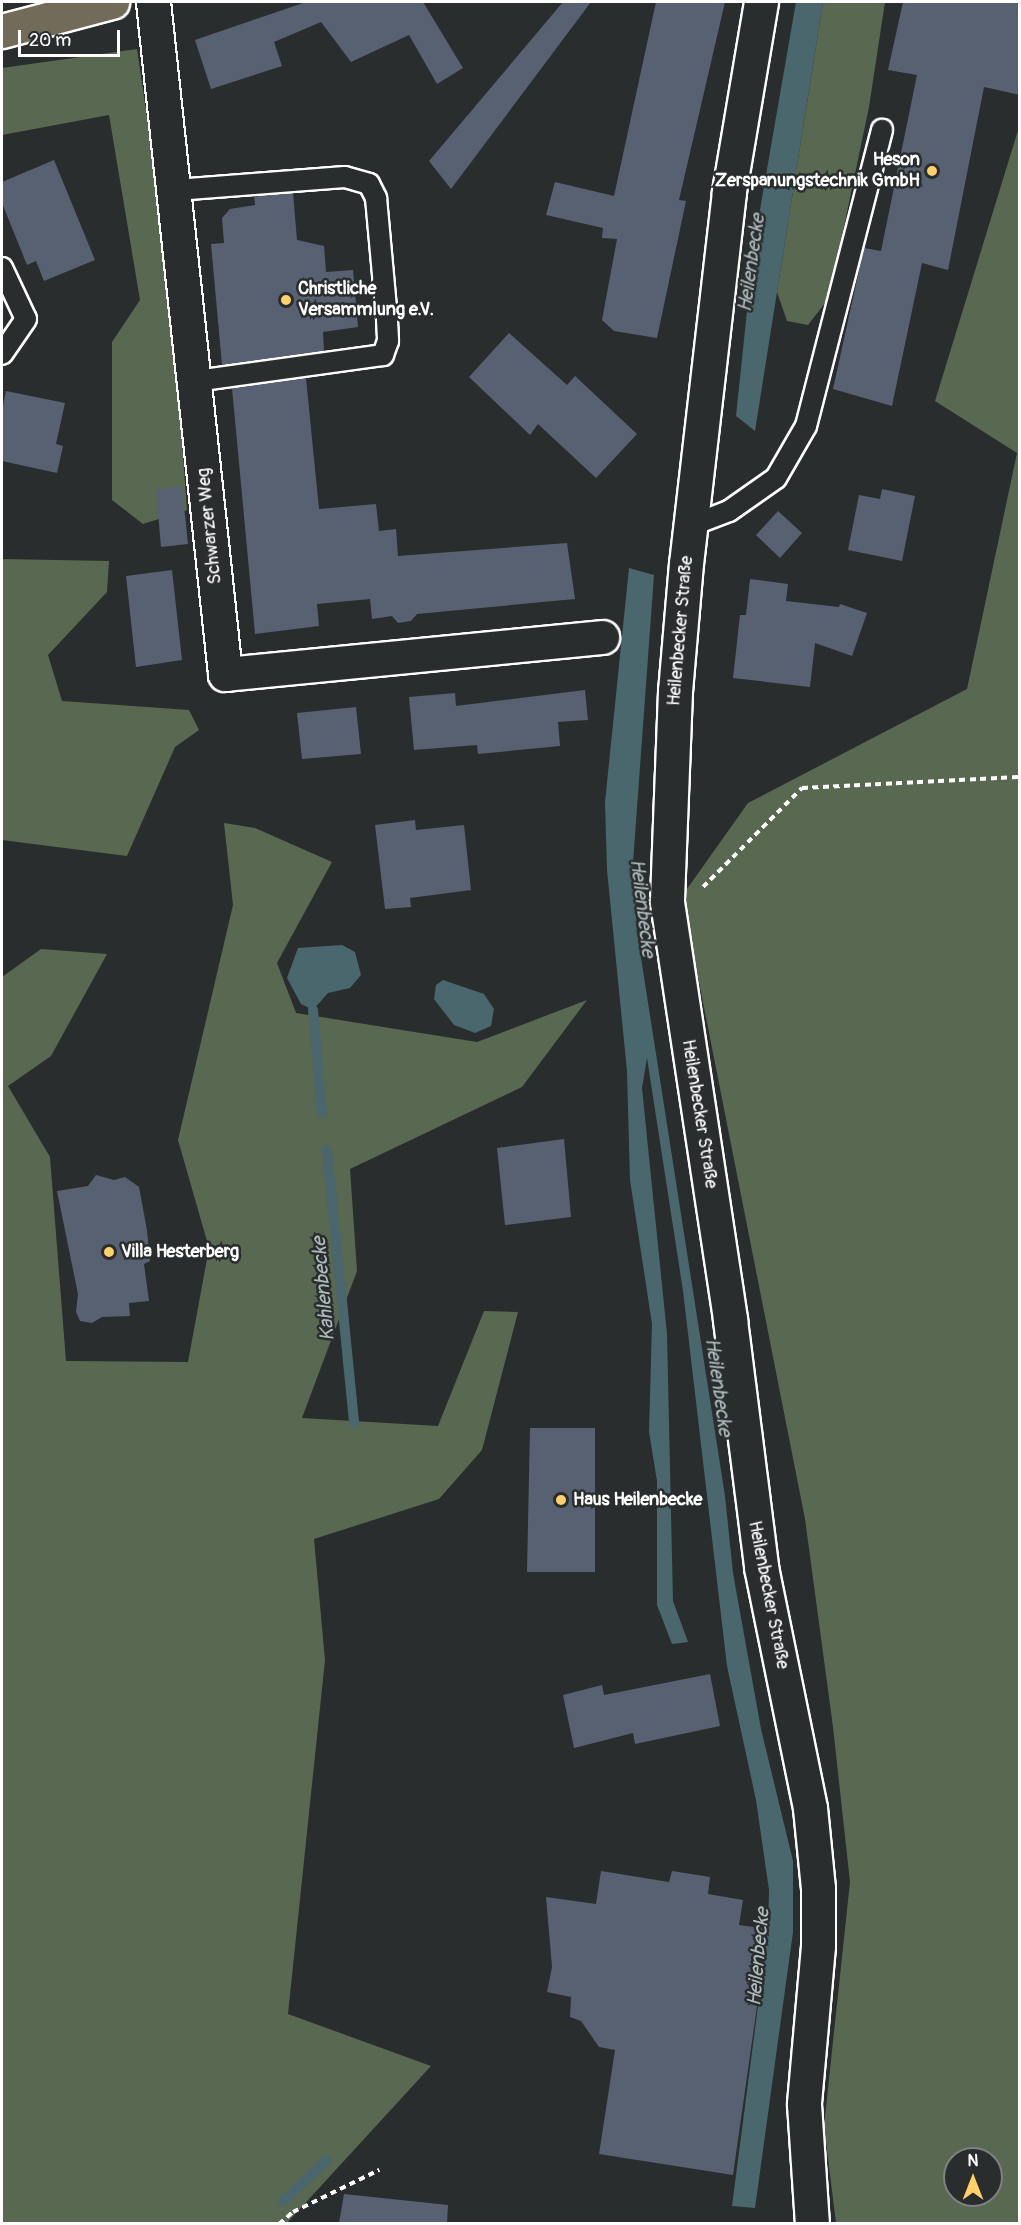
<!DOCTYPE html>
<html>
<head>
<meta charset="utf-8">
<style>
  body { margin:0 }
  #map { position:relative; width:1021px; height:2225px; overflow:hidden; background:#2a2d2e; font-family:Pangolin,sans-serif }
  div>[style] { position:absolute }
  .green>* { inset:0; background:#596851 }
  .water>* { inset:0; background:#49676c }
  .stream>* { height:10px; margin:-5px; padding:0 5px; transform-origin:5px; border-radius:5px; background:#49676c }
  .building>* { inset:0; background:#586172 }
  .path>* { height:4px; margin-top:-2px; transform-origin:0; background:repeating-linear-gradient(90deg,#fff 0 6px,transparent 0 10.5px) }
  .roads { filter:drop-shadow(2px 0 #fff) drop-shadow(-2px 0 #fff) drop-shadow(0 2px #fff) drop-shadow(0 -2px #fff) }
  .service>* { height:20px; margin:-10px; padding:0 10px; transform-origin:10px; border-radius:10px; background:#2a2d2e }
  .minor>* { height:33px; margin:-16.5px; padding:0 16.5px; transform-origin:16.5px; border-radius:16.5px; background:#2a2d2e }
  .secondary>* { height:33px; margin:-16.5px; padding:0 16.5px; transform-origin:16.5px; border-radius:16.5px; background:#2a2d2e }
  .primary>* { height:33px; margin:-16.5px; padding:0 16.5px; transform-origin:16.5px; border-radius:16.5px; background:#726b5a }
  .dots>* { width:16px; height:16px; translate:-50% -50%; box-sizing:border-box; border:3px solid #2a2d2e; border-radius:50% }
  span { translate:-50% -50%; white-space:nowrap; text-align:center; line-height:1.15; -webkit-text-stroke:5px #2a2d2e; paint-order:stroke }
  .poi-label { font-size:18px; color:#fff; font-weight:700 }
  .right { translate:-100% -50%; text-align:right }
  .left { translate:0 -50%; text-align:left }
  .street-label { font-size:18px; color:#fff }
  .water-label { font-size:20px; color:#adbbbd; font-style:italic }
  .frame { position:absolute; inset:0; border:3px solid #fff; pointer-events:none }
  .north { position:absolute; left:943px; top:2147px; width:60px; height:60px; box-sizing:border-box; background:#2a2d2e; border:2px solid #7f8182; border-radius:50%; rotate:0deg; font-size:16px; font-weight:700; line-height:24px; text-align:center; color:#fff }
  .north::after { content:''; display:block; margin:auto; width:21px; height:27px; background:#ffd166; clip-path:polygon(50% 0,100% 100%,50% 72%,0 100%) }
  .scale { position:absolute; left:18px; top:30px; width:102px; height:27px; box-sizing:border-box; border:3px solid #fff; border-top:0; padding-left:8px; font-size:18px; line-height:21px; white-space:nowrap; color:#fff; -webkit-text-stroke:4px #2a2d2e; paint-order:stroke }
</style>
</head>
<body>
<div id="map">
  <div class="green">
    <i style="clip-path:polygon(823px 2px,885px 2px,869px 107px,829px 298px,808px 325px,787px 321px,777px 292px)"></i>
    <i style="clip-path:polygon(137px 49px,170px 275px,187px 510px,143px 524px,112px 500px,112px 342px,140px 300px,109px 115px,2px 135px,2px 68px)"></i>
    <i style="clip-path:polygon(evenodd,1019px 127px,1019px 2223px,836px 2223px,824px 2126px,850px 1882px,833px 1727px,805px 1519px,682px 896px,748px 803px,967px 689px,1017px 453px,935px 401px,1019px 127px,955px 2159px,991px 2159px,991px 2195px,955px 2195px,955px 2159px)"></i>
    <i style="clip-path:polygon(2px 559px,109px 561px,107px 592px,48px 655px,62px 701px,189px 710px,199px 730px,175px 747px,127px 856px,2px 840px)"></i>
    <i style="clip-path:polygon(224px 823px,255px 828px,332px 862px,277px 963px,296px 1013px,477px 1042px,587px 1000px,522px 1087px,350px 1169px,357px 1271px,302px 1418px,438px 1426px,484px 1311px,518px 1312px,482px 1450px,439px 1499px,314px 1539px,325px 1660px,288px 2014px,431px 2066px,287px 2223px,2px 2223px,2px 977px,41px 949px,107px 954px,51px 1056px,8px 1086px,50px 1157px,66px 1361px,188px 1362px,209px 1248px,178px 1140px,233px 905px)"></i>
  </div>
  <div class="water">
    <i style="clip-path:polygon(796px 2px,823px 2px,755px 431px,736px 416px,754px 244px)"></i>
    <i style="clip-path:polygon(629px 568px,654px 575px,633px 863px,637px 932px,725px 1496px,733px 1573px,761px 1729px,793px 1861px,793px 1932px,755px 2208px,732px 2206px,768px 1929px,769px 1890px,756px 1800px,727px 1666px,683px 1291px,647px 1058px,642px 1088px,667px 1334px,673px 1601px,688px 1642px,672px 1644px,657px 1605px,657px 1481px,649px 1432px,652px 1324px,630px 1180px,627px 1071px,607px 870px,605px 802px)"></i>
    <i style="clip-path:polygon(342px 945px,355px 952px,361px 975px,350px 988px,328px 993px,313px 1010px,301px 1004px,287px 978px,298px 948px)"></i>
    <i style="clip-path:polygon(443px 980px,484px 994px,494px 1009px,491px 1026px,475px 1033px,454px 1025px,434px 999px,436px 985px)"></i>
  </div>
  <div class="stream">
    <i style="left:313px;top:1010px;width:103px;rotate:85deg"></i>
    <i style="left:327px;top:1151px;width:273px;rotate:84.3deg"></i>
    <i style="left:283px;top:2201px;width:60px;rotate:-43deg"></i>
  </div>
  <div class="building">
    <i style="clip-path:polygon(306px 2px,423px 2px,463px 68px,437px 84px,409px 35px,351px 62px,321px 22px,274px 42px,282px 66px,211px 89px,195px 40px)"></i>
    <i style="clip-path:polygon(563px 2px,591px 2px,451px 189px,429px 161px)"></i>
    <i style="clip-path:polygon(656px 2px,725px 2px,679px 200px,686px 201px,657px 338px,614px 331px,602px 320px,617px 239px,602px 238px,603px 228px,546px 215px,555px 182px,614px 196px)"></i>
    <i style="clip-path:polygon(903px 2px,1020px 2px,1020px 95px,984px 87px,948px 270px,922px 263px,892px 406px,833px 389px,864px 248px,881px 251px,917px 75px,888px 70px)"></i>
    <i style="clip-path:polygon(54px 160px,95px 260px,44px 281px,36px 261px,27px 265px,2px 203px,2px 182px)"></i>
    <i style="clip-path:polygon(293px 193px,297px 240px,324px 246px,326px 272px,353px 270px,358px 327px,323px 332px,324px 351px,222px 365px,211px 244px,224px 243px,222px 218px,230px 209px,255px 205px,254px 196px)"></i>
    <i style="clip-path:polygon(509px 333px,567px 385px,575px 376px,637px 434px,596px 478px,538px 424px,530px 435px,469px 377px)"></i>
    <i style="clip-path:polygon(306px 378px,319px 509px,376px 504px,379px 531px,396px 529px,398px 556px,567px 543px,575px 599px,417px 614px,411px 621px,398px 623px,392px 616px,372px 619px,370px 599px,317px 604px,319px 626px,255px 634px,232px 388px)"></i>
    <i style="clip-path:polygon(6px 391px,65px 403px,56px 444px,63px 446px,57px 473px,2px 461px,2px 411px)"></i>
    <i style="clip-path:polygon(182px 486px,188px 544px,161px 547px,156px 490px)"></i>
    <i style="clip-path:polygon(882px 489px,915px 496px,902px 561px,848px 550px,859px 495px,880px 499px)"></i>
    <i style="clip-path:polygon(778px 511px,802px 533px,780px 558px,756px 535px)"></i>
    <i style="clip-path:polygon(172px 570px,182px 660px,136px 667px,126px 576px)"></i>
    <i style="clip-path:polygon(750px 579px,788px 584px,786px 601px,839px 607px,840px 604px,867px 613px,852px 656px,815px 643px,810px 687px,733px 678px,740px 615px,746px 615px)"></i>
    <i style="clip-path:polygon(585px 690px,588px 720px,558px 722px,560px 746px,478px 754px,477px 745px,414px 750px,409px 697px,455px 693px,456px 706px)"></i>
    <i style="clip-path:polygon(356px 707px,361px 754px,302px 759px,297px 713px)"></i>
    <i style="clip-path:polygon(415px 820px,416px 830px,464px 825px,471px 890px,410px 898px,411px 907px,385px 909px,375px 825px)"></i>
    <i style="clip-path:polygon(564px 1139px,571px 1217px,505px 1225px,497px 1148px)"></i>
    <i style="clip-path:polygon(96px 1175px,114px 1180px,125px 1177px,139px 1187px,147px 1230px,150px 1261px,144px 1264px,149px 1301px,129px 1303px,130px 1316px,102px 1317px,92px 1323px,80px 1321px,76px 1312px,78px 1294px,57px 1191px,88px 1186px)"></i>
    <i style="clip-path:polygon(530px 1428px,595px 1428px,595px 1572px,527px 1572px)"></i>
    <i style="clip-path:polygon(710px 1674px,720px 1726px,635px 1744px,633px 1733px,574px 1748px,563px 1695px,602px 1685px,604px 1695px)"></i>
    <i style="clip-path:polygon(601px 1871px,669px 1882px,672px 1871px,710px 1877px,708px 1894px,743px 1900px,739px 1925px,768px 1929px,733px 2175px,599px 2154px,615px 2050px,599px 2047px,581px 2021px,570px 2017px,571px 1997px,547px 1992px,552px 1967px,546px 1897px,596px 1904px)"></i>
    <i style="clip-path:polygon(344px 2194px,448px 2205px,447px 2223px,339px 2223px)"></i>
  </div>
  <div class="path">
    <i style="left:703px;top:887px;width:140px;rotate:-45deg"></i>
    <i style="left:802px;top:788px;width:218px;rotate:-2.9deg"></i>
    <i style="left:279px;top:2224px;width:18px;rotate:-41deg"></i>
    <i style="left:293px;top:2212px;width:96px;rotate:-26deg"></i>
  </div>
  <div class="roads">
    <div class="service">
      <i style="left:176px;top:190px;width:169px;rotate:-4.4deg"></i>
      <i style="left:345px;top:177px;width:25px;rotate:16deg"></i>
      <i style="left:369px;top:184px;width:16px;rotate:63deg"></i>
      <i style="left:376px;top:198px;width:122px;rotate:84.8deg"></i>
      <i style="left:387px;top:320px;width:21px;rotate:87deg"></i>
      <i style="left:388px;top:341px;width:15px;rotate:110deg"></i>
      <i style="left:383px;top:355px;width:189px;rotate:172.1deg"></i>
      <i style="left:2px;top:268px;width:56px;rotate:64.8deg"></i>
      <i style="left:26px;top:319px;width:42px;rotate:124.4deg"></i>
      <i style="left:690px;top:526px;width:42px;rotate:-21deg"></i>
      <i style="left:729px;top:511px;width:57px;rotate:-35.1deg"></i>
      <i style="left:776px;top:478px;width:60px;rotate:-60deg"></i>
      <i style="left:806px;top:426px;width:306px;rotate:-75.6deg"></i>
    </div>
    <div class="minor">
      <i style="left:153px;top:2px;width:676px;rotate:83.88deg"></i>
      <i style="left:225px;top:674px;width:379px;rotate:-5.6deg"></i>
    </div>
    <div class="secondary">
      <i style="left:761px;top:2px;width:193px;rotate:99.6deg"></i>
      <i style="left:729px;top:192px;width:373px;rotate:96.6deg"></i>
      <i style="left:686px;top:563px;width:128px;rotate:94.9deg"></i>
      <i style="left:675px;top:691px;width:211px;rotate:92.2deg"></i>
      <i style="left:667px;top:902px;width:423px;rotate:81.4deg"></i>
      <i style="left:730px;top:1320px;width:249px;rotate:82.8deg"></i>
      <i style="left:761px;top:1567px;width:246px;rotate:78.5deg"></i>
      <i style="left:810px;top:1808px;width:80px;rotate:84.3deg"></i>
      <i style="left:818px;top:1888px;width:58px;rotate:90deg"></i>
      <i style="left:818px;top:1946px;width:159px;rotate:95.1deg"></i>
      <i style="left:804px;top:2104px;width:120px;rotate:86.2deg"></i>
    </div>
    <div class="primary">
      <i style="left:2px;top:31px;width:114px;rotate:-14.8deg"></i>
    </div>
  </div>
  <div class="dots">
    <i style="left:932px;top:171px;background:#ffd166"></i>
    <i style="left:286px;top:300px;background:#ffd166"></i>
    <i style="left:109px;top:1252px;background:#ffd166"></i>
    <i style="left:561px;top:1500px;background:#ffd166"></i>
  </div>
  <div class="poi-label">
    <span class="right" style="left:920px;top:171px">Heson<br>Zerspanungstechnik GmbH</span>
    <span class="left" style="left:298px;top:300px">Christliche<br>Versammlung e.V.</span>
    <span class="left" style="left:121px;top:1252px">Villa Hesterberg</span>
    <span class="left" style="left:573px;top:1500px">Haus Heilenbecke</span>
  </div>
  <div class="street-label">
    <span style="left:210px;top:526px;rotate:-96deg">Schwarzer Weg</span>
    <span style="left:681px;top:631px;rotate:-85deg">Heilenbecker Straße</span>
    <span style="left:699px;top:1114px;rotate:81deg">Heilenbecker Straße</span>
    <span style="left:768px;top:1595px;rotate:79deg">Heilenbecker Straße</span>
  </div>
  <div class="water-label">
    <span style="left:751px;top:263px;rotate:-82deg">Heilenbecke</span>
    <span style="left:643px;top:908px;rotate:83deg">Heilenbecke</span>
    <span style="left:323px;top:1289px;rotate:-95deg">Kahlenbecke</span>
    <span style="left:719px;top:1387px;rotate:82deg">Heilenbecke</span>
    <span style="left:758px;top:1957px;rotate:-85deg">Heilenbecke</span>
  </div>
  <div class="frame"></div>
  <div class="north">N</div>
  <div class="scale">20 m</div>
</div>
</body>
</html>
